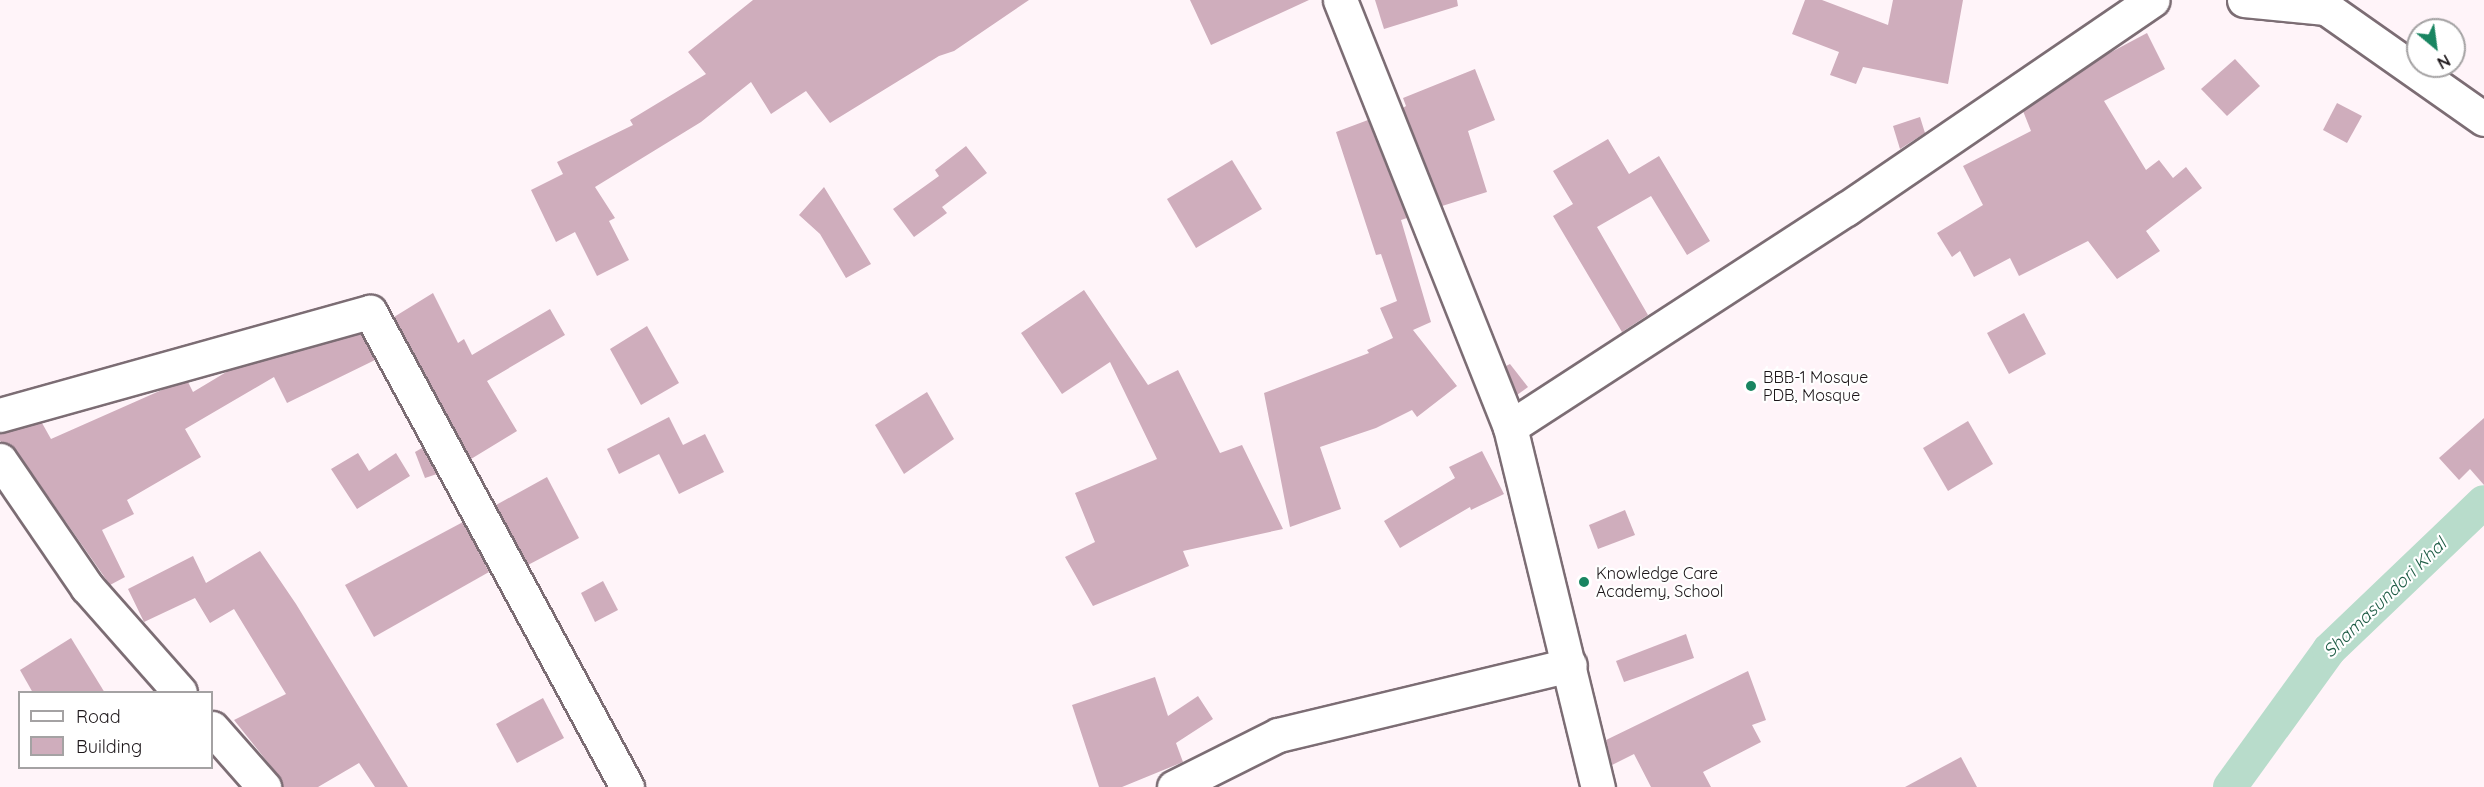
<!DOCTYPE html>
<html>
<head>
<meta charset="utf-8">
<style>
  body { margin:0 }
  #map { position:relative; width:2484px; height:787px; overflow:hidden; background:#fff4f9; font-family:Quicksand,sans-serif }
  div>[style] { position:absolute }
  .canal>* { height:34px; margin:-17px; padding:0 17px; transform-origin:17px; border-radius:17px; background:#b8dccb }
  .building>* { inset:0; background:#cfadbc }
  .roads { filter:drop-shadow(2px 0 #7c6d74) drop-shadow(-2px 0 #7c6d74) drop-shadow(0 2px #7c6d74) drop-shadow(0 -2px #7c6d74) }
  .minor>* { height:33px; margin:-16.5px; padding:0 16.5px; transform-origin:16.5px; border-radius:16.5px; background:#fff }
  .major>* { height:33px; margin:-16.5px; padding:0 16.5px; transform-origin:16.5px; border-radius:16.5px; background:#fff }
  .highway>* { height:33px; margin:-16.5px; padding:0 16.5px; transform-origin:16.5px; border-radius:16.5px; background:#fff }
  .dots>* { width:16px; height:16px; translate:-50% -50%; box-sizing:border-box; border:3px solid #fff; border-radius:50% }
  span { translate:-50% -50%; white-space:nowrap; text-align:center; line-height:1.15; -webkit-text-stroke:4.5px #fff; paint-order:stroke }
  .poi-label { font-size:16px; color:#1c1619 }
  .left { translate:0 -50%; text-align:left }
  .water-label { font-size:18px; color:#1e5c45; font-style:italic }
  .legend { position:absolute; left:18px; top:691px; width:195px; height:78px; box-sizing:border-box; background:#fff; border:2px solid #a4a2a3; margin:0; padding:8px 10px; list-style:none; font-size:18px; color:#1c1619 }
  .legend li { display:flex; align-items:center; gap:12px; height:30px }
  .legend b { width:30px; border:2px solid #a4a2a3 }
  .north { position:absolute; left:2406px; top:18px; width:60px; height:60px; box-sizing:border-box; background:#fff; border:2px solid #a4a2a3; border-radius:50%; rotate:151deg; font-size:16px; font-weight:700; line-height:24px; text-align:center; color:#1c1619 }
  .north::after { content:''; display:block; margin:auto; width:21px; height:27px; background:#198561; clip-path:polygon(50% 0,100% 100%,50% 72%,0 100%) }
</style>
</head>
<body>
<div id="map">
  <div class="canal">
    <i style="left:2230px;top:787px;width:169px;rotate:-54.1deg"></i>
    <i style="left:2329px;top:650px;width:214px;rotate:-43.7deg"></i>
  </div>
  <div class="building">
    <i style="clip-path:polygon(753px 0,1029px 0,954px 51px,939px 56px,830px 123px,806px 91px,771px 114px,751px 82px,701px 122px,595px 187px,615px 218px,609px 221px,629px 260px,597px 276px,575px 232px,556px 242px,531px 190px,563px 174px,557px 162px,633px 125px,630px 120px,706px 74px,688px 52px)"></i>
    <i style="clip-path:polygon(1190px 0,1309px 0,1211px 45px)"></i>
    <i style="clip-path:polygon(1375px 0,1457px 0,1458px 6px,1384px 29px)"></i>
    <i style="clip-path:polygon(1805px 0,1822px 0,1888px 25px,1893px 0,1963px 0,1948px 84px,1863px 67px,1856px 84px,1830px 75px,1839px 52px,1792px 34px)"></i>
    <i style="clip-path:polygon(2147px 33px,2165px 69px,2104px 101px,2146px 170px,2159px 160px,2173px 178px,2186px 167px,2202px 188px,2146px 231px,2160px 251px,2117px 279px,2088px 241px,2019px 276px,2010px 258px,1974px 277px,1960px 251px,1952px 257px,1937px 233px,1983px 205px,1963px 166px,2031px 131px,2023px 111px,2102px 57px)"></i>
    <i style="clip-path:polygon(2235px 59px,2260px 86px,2227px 116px,2201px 89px)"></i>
    <i style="clip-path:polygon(1475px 69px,1495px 120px,1468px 131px,1487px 192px,1442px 206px,1403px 108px,1406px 106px,1403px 98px)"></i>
    <i style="clip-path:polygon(2337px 103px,2362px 116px,2347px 143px,2323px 130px)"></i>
    <i style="clip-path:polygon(1920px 117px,1925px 133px,1900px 149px,1893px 126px)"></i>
    <i style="clip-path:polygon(1368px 120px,1407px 218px,1401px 220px,1431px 322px,1413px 330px,1457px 386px,1417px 417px,1412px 410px,1376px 428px,1320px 447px,1341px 509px,1290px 527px,1264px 393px,1369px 353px,1367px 350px,1393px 338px,1380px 308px,1397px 301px,1381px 254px,1376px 255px,1336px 132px)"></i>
    <i style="clip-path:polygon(1608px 139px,1629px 174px,1659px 156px,1710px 241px,1687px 255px,1651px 196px,1597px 227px,1648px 315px,1622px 332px,1553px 216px,1573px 204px,1553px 171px)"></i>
    <i style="clip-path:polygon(966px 146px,987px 173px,942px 207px,947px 213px,914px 237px,893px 209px,939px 176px,935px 170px)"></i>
    <i style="clip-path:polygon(1232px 160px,1262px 209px,1196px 248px,1167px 199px)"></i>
    <i style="clip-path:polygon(824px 187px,871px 264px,846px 278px,820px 234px,799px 215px)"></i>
    <i style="clip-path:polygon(1084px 290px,1148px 385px,1178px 370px,1220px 453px,1242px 445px,1283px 529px,1183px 551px,1189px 566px,1093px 606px,1065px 557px,1095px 542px,1075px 493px,1157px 459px,1110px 362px,1062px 394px,1021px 333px)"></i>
    <i style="clip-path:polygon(433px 293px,458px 343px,464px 339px,472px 355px,550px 309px,565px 335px,487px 381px,517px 431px,471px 459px,394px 317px)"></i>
    <i style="clip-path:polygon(2024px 313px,2046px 354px,2009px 374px,1987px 333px)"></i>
    <i style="clip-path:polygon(647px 326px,679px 383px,641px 405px,610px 349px)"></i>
    <i style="clip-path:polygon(361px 334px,375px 360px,287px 403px,274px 377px,185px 429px,201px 457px,127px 500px,134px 514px,102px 530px,125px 577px,110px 585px,15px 449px,0 441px,0 433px,42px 423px,51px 439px,164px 389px,188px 382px,193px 392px,228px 371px)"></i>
    <i style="clip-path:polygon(1510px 364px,1528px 387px,1517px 395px,1506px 366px)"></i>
    <i style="clip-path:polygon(927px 392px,954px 439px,904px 474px,875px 425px)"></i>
    <i style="clip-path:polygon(669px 417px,683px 445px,705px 434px,724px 472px,679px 494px,659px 454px,619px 474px,607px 449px)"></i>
    <i style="clip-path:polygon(2484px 418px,2484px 485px,2470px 469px,2459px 480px,2439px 458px)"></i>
    <i style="clip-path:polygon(1968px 421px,1993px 464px,1948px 491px,1923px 448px)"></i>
    <i style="clip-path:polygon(422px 448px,437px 474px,425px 478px,415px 452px)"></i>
    <i style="clip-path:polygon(1482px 451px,1504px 494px,1471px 510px,1470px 507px,1400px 548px,1384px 521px,1455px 478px,1449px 467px)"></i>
    <i style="clip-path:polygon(358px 453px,369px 471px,396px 453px,410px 476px,357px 509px,331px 469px)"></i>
    <i style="clip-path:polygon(547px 477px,579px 538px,528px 565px,496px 505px)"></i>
    <i style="clip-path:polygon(1625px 510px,1635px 535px,1598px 549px,1589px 525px)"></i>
    <i style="clip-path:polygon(463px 522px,489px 572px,374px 637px,345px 585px)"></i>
    <i style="clip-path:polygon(260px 551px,296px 604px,408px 787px,375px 787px,359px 763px,318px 787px,282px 787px,278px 775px,234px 720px,286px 694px,234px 609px,210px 623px,195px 598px,144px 622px,128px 589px,193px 556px,206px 583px)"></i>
    <i style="clip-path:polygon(603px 581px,618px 610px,595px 622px,581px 593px)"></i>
    <i style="clip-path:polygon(1686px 634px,1694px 658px,1624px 682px,1616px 661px)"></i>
    <i style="clip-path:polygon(71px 638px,105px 693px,33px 693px,20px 670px)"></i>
    <i style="clip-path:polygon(1748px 671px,1766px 720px,1752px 725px,1761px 742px,1703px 772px,1711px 787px,1651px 787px,1634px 754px,1612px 765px,1606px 740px)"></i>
    <i style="clip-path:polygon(1155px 677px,1168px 716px,1198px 696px,1213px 719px,1176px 743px,1183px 762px,1122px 787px,1099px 787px,1072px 705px)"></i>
    <i style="clip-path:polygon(543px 698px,564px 738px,517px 763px,496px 724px)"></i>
    <i style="clip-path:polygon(1961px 757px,1977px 787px,1905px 787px)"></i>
  </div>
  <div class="roads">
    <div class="minor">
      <i style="left:1340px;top:0;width:460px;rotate:68.3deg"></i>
      <i style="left:1510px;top:427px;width:371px;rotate:76.3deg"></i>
      <i style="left:0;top:415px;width:384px;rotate:-15.6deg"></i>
      <i style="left:370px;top:312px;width:540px;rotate:61.58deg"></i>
      <i style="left:1510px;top:427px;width:401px;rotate:-33deg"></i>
      <i style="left:1846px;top:209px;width:371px;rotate:-34.3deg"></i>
      <i style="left:0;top:460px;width:154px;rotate:55.6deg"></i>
      <i style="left:87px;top:587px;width:140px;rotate:48.5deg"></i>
      <i style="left:212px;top:728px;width:79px;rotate:48.6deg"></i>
      <i style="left:1174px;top:787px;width:116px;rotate:-26.6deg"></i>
      <i style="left:1278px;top:735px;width:300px;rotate:-13.5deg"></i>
    </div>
    <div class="major">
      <i style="left:2244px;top:0;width:82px;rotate:5.6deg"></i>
    </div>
    <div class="highway">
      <i style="left:2323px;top:0;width:9px;rotate:69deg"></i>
      <i style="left:2326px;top:8px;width:193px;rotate:35.1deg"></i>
    </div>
  </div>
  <div class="dots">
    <i style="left:1751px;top:386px;background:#198561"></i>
    <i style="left:1584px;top:582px;background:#198561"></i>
  </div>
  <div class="poi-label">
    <span class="left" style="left:1763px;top:386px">BBB-1 Mosque<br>PDB, Mosque</span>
    <span class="left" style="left:1596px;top:582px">Knowledge Care<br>Academy, School</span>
  </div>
  <div class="water-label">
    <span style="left:2385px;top:598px;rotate:-44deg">Shamasundori Khal</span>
  </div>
  <ul class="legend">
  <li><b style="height:8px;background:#fff"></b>Road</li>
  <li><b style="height:16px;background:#cfadbc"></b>Building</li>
  </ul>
  <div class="north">N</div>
</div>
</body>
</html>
